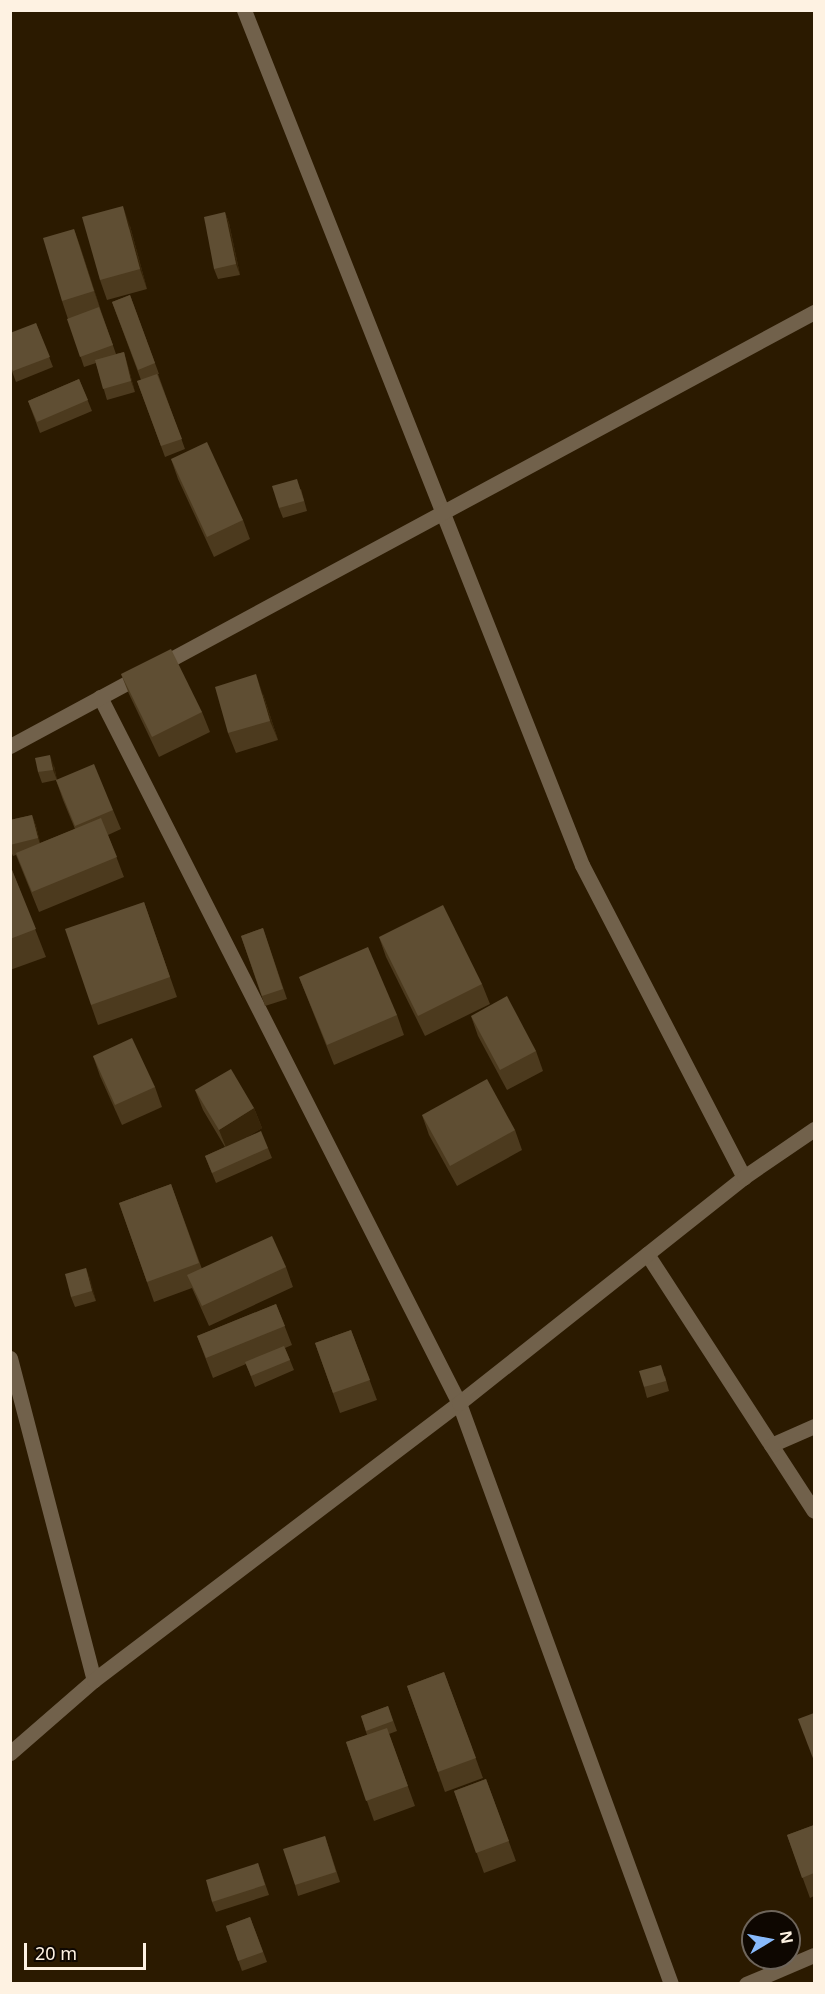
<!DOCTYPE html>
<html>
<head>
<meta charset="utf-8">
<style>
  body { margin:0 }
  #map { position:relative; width:825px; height:1994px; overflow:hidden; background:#2b1a00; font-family:"Noto Sans",sans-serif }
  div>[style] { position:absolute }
  .minor>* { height:15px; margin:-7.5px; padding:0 7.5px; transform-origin:7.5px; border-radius:7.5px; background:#71614b }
  .wall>* { inset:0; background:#4c3a1e }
  .shaded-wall>* { inset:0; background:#372509 }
  .building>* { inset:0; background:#5f4e33 }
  span { translate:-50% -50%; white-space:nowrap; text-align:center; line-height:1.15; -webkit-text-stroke:5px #0e0701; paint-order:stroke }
  .frame { position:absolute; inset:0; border:12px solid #fef2e2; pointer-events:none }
  .north { position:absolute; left:741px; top:1910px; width:60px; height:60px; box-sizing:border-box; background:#0e0701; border:2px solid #6e655b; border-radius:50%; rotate:80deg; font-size:16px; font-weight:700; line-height:24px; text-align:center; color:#fef2e2 }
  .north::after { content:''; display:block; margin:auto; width:21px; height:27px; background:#88bafc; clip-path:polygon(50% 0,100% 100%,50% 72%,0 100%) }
  .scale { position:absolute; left:24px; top:1943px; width:122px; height:27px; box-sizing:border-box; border:3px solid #fef2e2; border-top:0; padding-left:8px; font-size:18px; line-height:21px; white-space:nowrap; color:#fef2e2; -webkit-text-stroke:4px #0e0701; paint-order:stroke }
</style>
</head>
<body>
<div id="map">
  <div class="minor">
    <i style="left:244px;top:10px;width:919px;rotate:68.43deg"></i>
    <i style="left:582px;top:865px;width:352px;rotate:62.6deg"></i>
    <i style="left:100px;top:697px;width:792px;rotate:63.05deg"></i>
    <i style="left:459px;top:1403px;width:618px;rotate:69.95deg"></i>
    <i style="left:10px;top:746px;width:914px;rotate:-28.36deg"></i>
    <i style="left:647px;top:1254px;width:306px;rotate:57deg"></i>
    <i style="left:10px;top:1358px;width:333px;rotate:75.4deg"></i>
    <i style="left:771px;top:1445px;width:47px;rotate:-23.8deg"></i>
    <i style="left:10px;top:1753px;width:111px;rotate:-41deg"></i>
    <i style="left:94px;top:1680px;width:458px;rotate:-37.2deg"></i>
    <i style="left:459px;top:1403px;width:364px;rotate:-38.4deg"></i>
    <i style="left:744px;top:1177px;width:85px;rotate:-34.4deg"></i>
    <i style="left:746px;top:1984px;width:74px;rotate:-23.1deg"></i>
  </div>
  <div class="wall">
    <i style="clip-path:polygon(225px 212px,229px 223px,240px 275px,218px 279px,214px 269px)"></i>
    <i style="clip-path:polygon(130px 226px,147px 289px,107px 300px,100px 280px)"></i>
    <i style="clip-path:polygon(74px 229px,81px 249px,101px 311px,116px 354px,124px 352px,135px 392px,107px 400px,96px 363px,84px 367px,62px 301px)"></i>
    <i style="clip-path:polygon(130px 295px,159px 374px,158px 374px,185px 449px,165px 457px,137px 381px,141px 380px,112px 302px)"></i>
    <i style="clip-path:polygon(36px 323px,53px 367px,16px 382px,10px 366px)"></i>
    <i style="clip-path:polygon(79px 379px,92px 411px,40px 433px,28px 401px)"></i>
    <i style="clip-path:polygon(171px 459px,243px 520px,250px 539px,214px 557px,178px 479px)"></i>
    <i style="clip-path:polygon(301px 489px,307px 511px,283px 518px,279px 508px)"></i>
    <i style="clip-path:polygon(121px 674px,202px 712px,210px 732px,159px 757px,129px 694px)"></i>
    <i style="clip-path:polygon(263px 694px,278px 740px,236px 753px,228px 733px)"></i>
    <i style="clip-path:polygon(54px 766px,57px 780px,113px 810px,121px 829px,108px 835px,124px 877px,39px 912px,16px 855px,13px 856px,10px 849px,10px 820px,32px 815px,36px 826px,40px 843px,75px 829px,63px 800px,56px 780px,42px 783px,38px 772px)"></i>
    <i style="clip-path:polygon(10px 865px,46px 957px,10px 970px)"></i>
    <i style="clip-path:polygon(144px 902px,177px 997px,98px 1025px,91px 1005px)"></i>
    <i style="clip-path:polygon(263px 928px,287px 999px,265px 1006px,241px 936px)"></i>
    <i style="clip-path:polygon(379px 937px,482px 984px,490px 1004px,425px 1036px,386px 957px)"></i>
    <i style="clip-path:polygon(299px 977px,397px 1015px,404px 1035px,334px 1065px)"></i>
    <i style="clip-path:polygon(471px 1016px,536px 1051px,543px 1071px,507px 1090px,478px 1036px)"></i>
    <i style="clip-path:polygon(93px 1056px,155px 1087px,162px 1107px,122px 1125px,100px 1076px)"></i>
    <i style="clip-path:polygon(195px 1090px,254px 1108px,262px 1128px,247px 1137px,268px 1148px,272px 1158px,216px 1183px,205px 1156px,225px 1147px,203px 1110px)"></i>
    <i style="clip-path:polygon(422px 1115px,515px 1130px,522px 1150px,457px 1186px,429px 1135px)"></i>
    <i style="clip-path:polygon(171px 1184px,202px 1269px,286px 1267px,293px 1287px,209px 1326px,192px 1288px,154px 1302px,119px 1203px)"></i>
    <i style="clip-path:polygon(86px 1268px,96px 1301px,75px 1307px,71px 1297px)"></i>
    <i style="clip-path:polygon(276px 1304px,292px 1345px,285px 1348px,294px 1370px,255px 1387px,246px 1364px,213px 1378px,197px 1336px)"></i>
    <i style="clip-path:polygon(351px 1330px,377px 1400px,340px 1413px,315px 1343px)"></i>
    <i style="clip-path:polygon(665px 1376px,669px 1391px,647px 1398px,644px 1387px)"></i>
    <i style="clip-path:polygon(444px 1672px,483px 1778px,445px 1792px,407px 1686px)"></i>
    <i style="clip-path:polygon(388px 1706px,397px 1731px,389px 1734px,415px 1806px,374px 1821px,346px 1742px,367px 1735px,361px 1716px)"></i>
    <i style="clip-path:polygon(486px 1779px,516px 1861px,484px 1873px,454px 1791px)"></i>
    <i style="clip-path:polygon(814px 1825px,814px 1896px,810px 1898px,787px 1835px)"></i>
    <i style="clip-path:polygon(325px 1836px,340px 1882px,298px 1896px,295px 1885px)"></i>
    <i style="clip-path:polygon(258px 1863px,269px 1895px,216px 1912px,212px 1902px)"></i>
    <i style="clip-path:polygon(250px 1917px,267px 1962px,242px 1971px,226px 1926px)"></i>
  </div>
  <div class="shaded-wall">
    <i style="clip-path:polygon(123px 206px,130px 226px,147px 289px,140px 269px)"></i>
    <i style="clip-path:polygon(225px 212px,229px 223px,240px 275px,236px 264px)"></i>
    <i style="clip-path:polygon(74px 229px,81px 249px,101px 311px,94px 291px)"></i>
    <i style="clip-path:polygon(124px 352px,127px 363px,135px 392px,131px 381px)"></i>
    <i style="clip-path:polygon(256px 674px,263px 694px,278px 740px,270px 721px)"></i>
    <i style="clip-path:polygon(50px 755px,54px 766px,57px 780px,53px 770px)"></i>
    <i style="clip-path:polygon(32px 815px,36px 826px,42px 849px,38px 838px)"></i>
    <i style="clip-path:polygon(254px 1108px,262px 1128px,227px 1150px,219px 1130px)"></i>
    <i style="clip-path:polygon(86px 1268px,90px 1278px,96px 1301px,92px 1291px)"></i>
  </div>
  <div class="building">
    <i style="clip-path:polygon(123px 206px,140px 269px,100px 280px,82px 217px)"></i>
    <i style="clip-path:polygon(225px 212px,236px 264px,214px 269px,204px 217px)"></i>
    <i style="clip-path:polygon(74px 229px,94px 291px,62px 301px,43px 238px)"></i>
    <i style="clip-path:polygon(130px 295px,155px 363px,138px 370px,112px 302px)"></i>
    <i style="clip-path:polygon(99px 307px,113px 345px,80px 357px,67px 319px)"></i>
    <i style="clip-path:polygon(36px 323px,50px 357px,13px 371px,10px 366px,10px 333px)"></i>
    <i style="clip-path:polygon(124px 352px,131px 381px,103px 389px,95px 360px)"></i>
    <i style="clip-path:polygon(157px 374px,182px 439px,161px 446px,137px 381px)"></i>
    <i style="clip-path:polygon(79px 379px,88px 400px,37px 422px,28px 401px)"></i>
    <i style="clip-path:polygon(207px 442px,243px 520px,207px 537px,171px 459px)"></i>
    <i style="clip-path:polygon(297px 479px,304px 501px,279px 508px,272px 486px)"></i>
    <i style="clip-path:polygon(171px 649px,202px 712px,152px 737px,121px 674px)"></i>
    <i style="clip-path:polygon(256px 674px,270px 721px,228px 733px,215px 687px)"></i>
    <i style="clip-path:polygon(50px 755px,53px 770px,38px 772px,35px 758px)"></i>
    <i style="clip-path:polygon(94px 764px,113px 810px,75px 826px,56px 780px)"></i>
    <i style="clip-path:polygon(32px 815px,38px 838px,10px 845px,10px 820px)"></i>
    <i style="clip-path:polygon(101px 818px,117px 857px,32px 892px,16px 853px)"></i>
    <i style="clip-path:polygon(10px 865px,36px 929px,10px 939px)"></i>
    <i style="clip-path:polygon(144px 902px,170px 977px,91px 1005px,65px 929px)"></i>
    <i style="clip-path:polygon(443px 905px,482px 984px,418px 1016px,379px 937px)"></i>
    <i style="clip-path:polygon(263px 928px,283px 989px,262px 996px,241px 936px)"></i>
    <i style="clip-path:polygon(368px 947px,397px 1015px,327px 1045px,299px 977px)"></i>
    <i style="clip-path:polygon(507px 996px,536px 1051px,500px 1070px,471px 1016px)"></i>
    <i style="clip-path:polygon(132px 1038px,155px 1087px,115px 1105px,93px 1056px)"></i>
    <i style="clip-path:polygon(231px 1069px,254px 1108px,219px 1130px,195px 1090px)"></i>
    <i style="clip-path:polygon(487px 1079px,515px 1130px,450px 1166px,422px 1115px)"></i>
    <i style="clip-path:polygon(261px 1131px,268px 1148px,212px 1173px,205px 1156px)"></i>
    <i style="clip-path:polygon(171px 1184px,199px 1263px,147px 1282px,119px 1203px)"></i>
    <i style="clip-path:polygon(272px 1236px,286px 1267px,202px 1306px,187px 1275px)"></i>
    <i style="clip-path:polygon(86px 1268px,92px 1291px,71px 1297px,65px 1274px)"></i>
    <i style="clip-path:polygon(276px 1304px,285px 1326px,206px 1358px,197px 1336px)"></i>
    <i style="clip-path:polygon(351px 1330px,370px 1380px,333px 1393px,315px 1343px)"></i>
    <i style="clip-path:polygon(284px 1346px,290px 1360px,251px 1376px,245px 1362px)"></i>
    <i style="clip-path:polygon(661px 1365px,666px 1381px,644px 1387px,639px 1371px)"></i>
    <i style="clip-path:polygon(444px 1672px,476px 1758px,438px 1772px,407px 1686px)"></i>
    <i style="clip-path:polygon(388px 1706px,393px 1721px,366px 1731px,361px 1716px)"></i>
    <i style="clip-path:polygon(814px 1713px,814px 1761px,798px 1719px)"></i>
    <i style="clip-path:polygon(387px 1728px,408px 1786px,366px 1801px,346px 1742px)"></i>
    <i style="clip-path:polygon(486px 1779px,509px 1841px,476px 1853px,454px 1791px)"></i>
    <i style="clip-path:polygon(814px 1825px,814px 1873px,802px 1878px,787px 1835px)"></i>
    <i style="clip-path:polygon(325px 1836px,336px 1872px,295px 1885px,283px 1849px)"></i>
    <i style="clip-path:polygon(258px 1863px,265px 1885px,212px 1902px,206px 1880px)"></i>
    <i style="clip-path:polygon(250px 1917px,263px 1952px,238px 1961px,226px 1926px)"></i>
  </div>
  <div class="frame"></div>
  <div class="north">N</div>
  <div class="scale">20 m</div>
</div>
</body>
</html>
